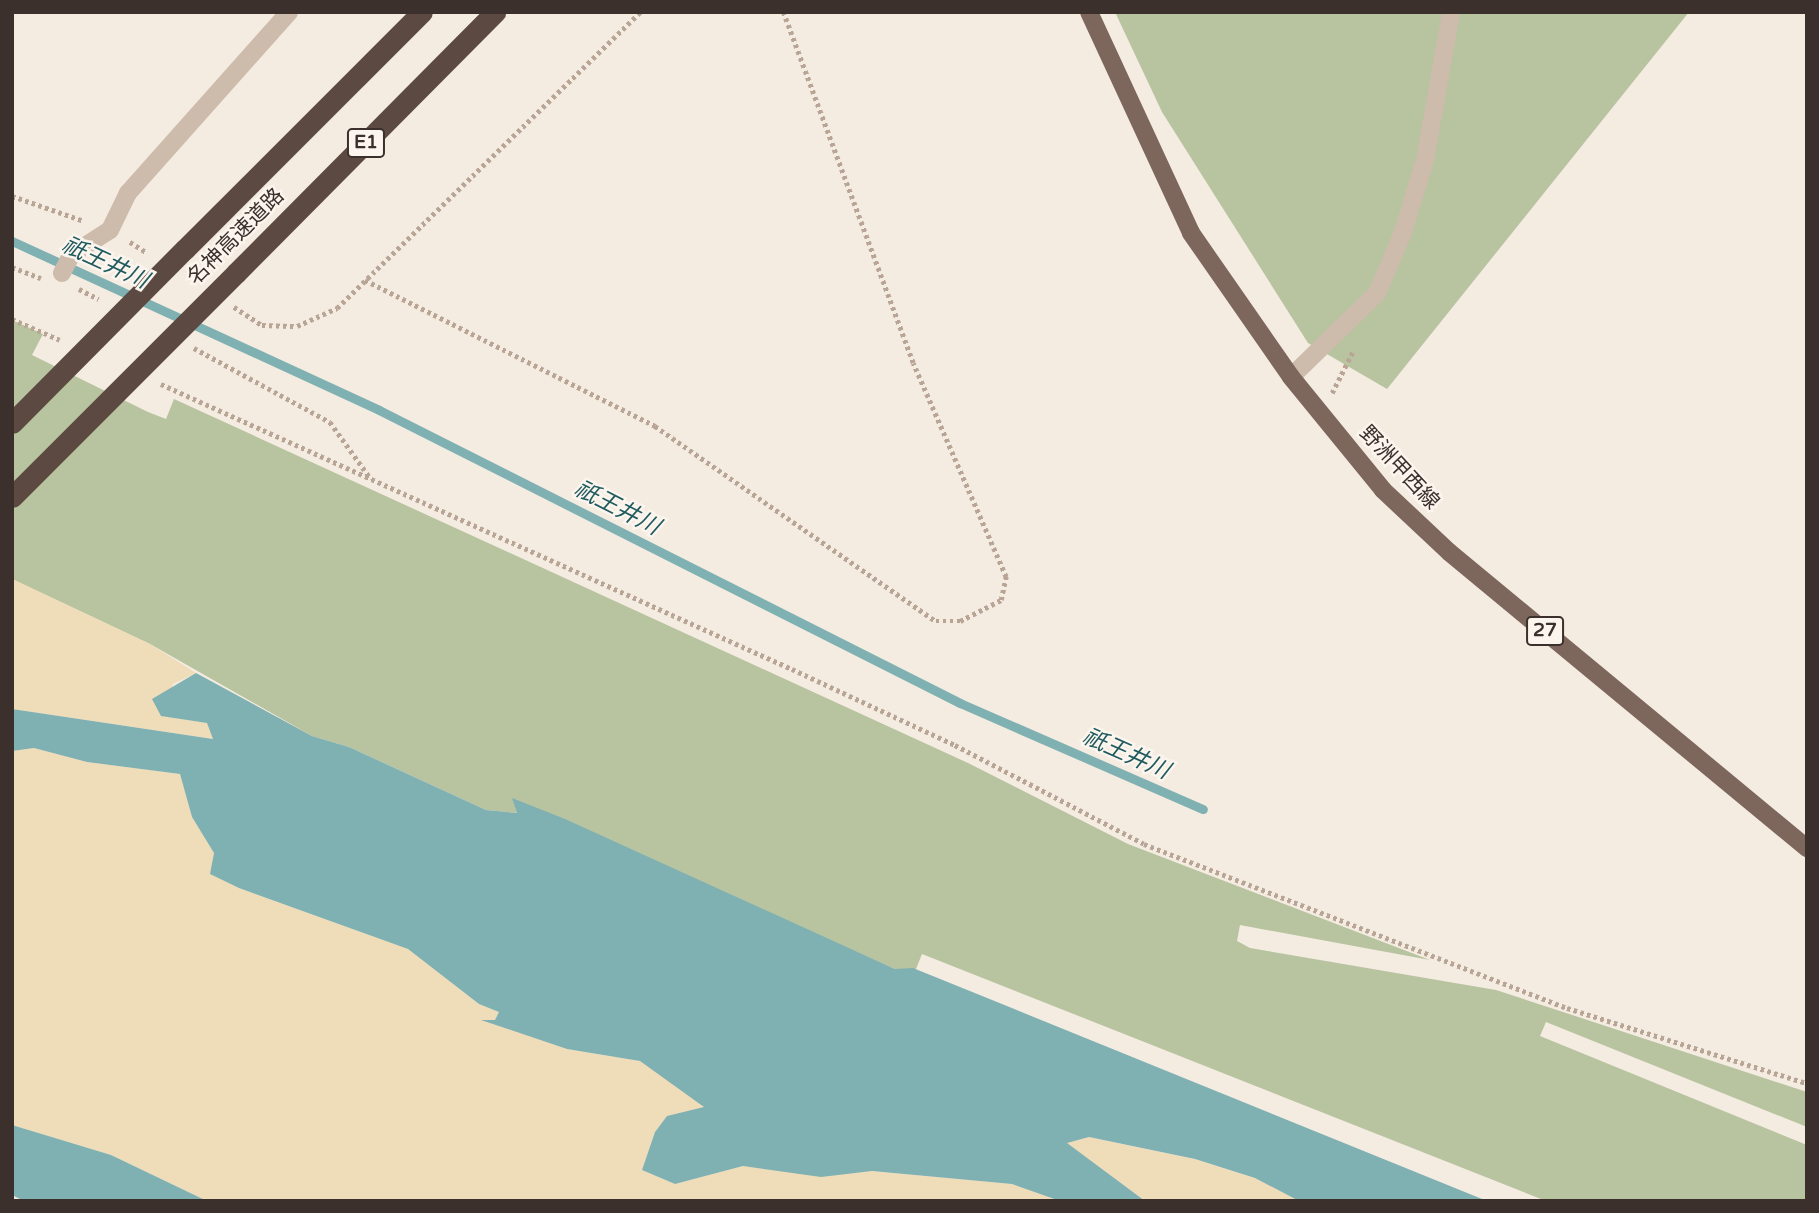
<!DOCTYPE html>
<html>
<head>
<meta charset="utf-8">
<style>
  body { margin:0 }
  #map { position:relative; width:1819px; height:1213px; overflow:hidden; background:#f4ebe1; font-family:"Varela Round","Noto Sans JP",sans-serif }
  div>[style] { position:absolute }
  .green>* { inset:0; background:#b8c4a0 }
  .sand>* { inset:0; background:#efdcb8 }
  .water>* { inset:0; background:#7fb0b2 }
  .stream>* { height:9px; margin:-4.5px; padding:0 4.5px; transform-origin:4.5px; border-radius:4.5px; background:#7fb0b2 }
  .path>* { height:4.5px; margin-top:-2.25px; transform-origin:0; background:repeating-linear-gradient(90deg,#b9a596 0 3.5px,transparent 0 7px) }
  .minor>* { height:18px; margin:-9px; padding:0 9px; transform-origin:9px; border-radius:9px; background:#cdbbac }
  .primary>* { height:18px; margin:-9px; padding:0 9px; transform-origin:9px; border-radius:9px; background:#7d675c }
  .motorway>* { height:21px; margin:-10.5px; padding:0 10.5px; transform-origin:10.5px; border-radius:10.5px; background:#5c4a42 }
  .motorway-bridge>* { height:21px; margin:-10.5px; padding:0 10.5px; transform-origin:10.5px; border-radius:10.5px; background:#5c4a42 }
  span { translate:-50% -50%; white-space:nowrap; text-align:center; line-height:1.15; -webkit-text-stroke:5px #fbf5ee; paint-order:stroke }
  .shield-label span { padding:2px 5px; background:#fbf5ee; border:2px solid; border-radius:5px; -webkit-text-stroke-width:0 }
  .shield-label { font-size:19px; color:#3b302b; font-weight:700 }
  .street-label { font-size:21px; color:#3b302b }
  .water-label { font-size:23px; color:#1f5a5e; font-style:italic }
  .frame { position:absolute; inset:0; border:14px solid #3b302b; pointer-events:none }
</style>
</head>
<body>
<div id="map">
  <div class="green">
    <i style="clip-path:polygon(1115px 12px,1689px 12px,1387px 389px,1308px 343px,1162px 112px)"></i>
    <i style="clip-path:polygon(12px 320px,43px 334px,32px 355px,148px 412px,166px 419px,174px 399px,968px 763px,1128px 844px,1430px 960px,1240px 925px,1237px 941px,1250px 948px,1496px 990px,1807px 1092px,1807px 1127px,1546px 1022px,1540px 1036px,1807px 1145px,1807px 1201px,1546px 1201px,922px 954px,916px 969px,895px 969px,513px 799px,517px 813px,486px 810px,349px 747px,312px 736px,150px 644px,12px 579px)"></i>
  </div>
  <div class="sand">
    <i style="clip-path:polygon(12px 579px,150px 644px,196px 673px,173px 684px,162px 716px,207px 723px,214px 739px,12px 709px)"></i>
    <i style="clip-path:polygon(34px 748px,87px 762px,180px 774px,192px 817px,214px 853px,211px 874px,239px 888px,408px 949px,479px 1004px,499px 1012px,495px 1020px,484px 1020px,567px 1049px,640px 1061px,697px 1099px,704px 1108px,667px 1116px,655px 1132px,642px 1170px,675px 1184px,743px 1166px,821px 1176px,872px 1171px,1012px 1184px,1060px 1201px,207px 1201px,111px 1155px,12px 1125px,12px 751px)"></i>
    <i style="clip-path:polygon(1089px 1137px,1194px 1159px,1255px 1178px,1299px 1201px,1145px 1201px,1066px 1143px)"></i>
  </div>
  <div class="water">
    <i style="clip-path:polygon(196px 673px,312px 736px,349px 747px,486px 810px,517px 813px,512px 798px,565px 819px,895px 969px,913px 968px,1487px 1201px,1299px 1201px,1255px 1178px,1195px 1159px,1089px 1137px,1067px 1143px,1145px 1201px,1060px 1201px,1012px 1184px,872px 1171px,821px 1177px,743px 1166px,675px 1184px,642px 1170px,655px 1132px,667px 1116px,704px 1107px,640px 1061px,567px 1049px,481px 1020px,495px 1020px,499px 1012px,479px 1004px,408px 949px,239px 888px,210px 874px,214px 853px,192px 817px,180px 774px,87px 762px,34px 748px,12px 751px,12px 709px,213px 739px,207px 723px,161px 716px,152px 699px)"></i>
    <i style="clip-path:polygon(12px 1125px,111px 1155px,207px 1201px,24px 1201px,12px 1195px)"></i>
  </div>
  <div class="stream">
    <i style="left:12px;top:241px;width:404px;rotate:24.7deg"></i>
    <i style="left:379px;top:410px;width:651px;rotate:26.76deg"></i>
    <i style="left:960px;top:703px;width:265px;rotate:23.6deg"></i>
  </div>
  <div class="path">
    <i style="left:12px;top:196px;width:76px;rotate:19.1deg"></i>
    <i style="left:130px;top:242px;width:19px;rotate:32deg"></i>
    <i style="left:12px;top:267px;width:31px;rotate:21deg"></i>
    <i style="left:365px;top:280px;width:325px;rotate:26.7deg"></i>
    <i style="left:655px;top:426px;width:342px;rotate:34.8deg"></i>
    <i style="left:936px;top:621px;width:24px"></i>
    <i style="left:960px;top:621px;width:46px;rotate:-27.1deg"></i>
    <i style="left:1001px;top:600px;width:24px;rotate:-78deg"></i>
    <i style="left:1006px;top:577px;width:233px;rotate:-113.5deg"></i>
    <i style="left:913px;top:363px;width:374px;rotate:-110.3deg"></i>
    <i style="left:79px;top:289px;width:22px;rotate:27deg"></i>
    <i style="left:234px;top:307px;width:33px;rotate:33deg"></i>
    <i style="left:262px;top:325px;width:35px;rotate:2deg"></i>
    <i style="left:297px;top:326px;width:44px;rotate:-24.2deg"></i>
    <i style="left:337px;top:308px;width:424px;rotate:-44.3deg"></i>
    <i style="left:12px;top:319px;width:52px;rotate:23.6deg"></i>
    <i style="left:194px;top:348px;width:155px;rotate:28.6deg"></i>
    <i style="left:330px;top:422px;width:70px;rotate:54.3deg"></i>
    <i style="left:161px;top:384px;width:692px;rotate:24.31deg"></i>
    <i style="left:792px;top:669px;width:180px;rotate:25deg"></i>
    <i style="left:955px;top:745px;width:213px;rotate:27.6deg"></i>
    <i style="left:1144px;top:844px;width:454px;rotate:21.2deg"></i>
    <i style="left:1567px;top:1008px;width:251px;rotate:17.4deg"></i>
    <i style="left:1332px;top:393px;width:47px;rotate:-63.4deg"></i>
  </div>
  <div class="minor">
    <i style="left:62px;top:273px;width:20px;rotate:-63deg"></i>
    <i style="left:71px;top:255px;width:46px;rotate:-32.7deg"></i>
    <i style="left:110px;top:230px;width:41px;rotate:-64.1deg"></i>
    <i style="left:128px;top:193px;width:242px;rotate:-48.3deg"></i>
    <i style="left:1291px;top:377px;width:120px;rotate:-44.3deg"></i>
    <i style="left:1377px;top:293px;width:63px;rotate:-66.7deg"></i>
    <i style="left:1402px;top:235px;width:78px;rotate:-73deg"></i>
    <i style="left:1425px;top:160px;width:150px;rotate:-80deg"></i>
  </div>
  <div class="primary">
    <i style="left:1089px;top:12px;width:243px;rotate:65.2deg"></i>
    <i style="left:1191px;top:233px;width:175px;rotate:55.2deg"></i>
    <i style="left:1291px;top:377px;width:146px;rotate:50.8deg"></i>
    <i style="left:1383px;top:490px;width:91px;rotate:43.2deg"></i>
    <i style="left:1449px;top:552px;width:465px;rotate:39.6deg"></i>
  </div>
  <div class="motorway">
    <i style="left:185px;top:249px;width:335px;rotate:-45deg"></i>
    <i style="left:236px;top:273px;width:368px;rotate:-45.2deg"></i>
  </div>
  <div class="motorway-bridge">
    <i style="left:12px;top:423px;width:245px;rotate:-45.2deg"></i>
    <i style="left:12px;top:497px;width:317px;rotate:-45deg"></i>
  </div>
  <div class="shield-label">
    <span style="left:366px;top:143px">E1</span>
    <span style="left:1545px;top:631px">27</span>
  </div>
  <div class="street-label">
    <span style="left:236px;top:237px;rotate:-45deg">名神高速道路</span>
    <span style="left:1399px;top:468px;rotate:47deg">野洲甲西線</span>
  </div>
  <div class="water-label">
    <span style="left:105px;top:263px;rotate:25deg">祇王井川</span>
    <span style="left:617px;top:508px;rotate:27deg">祇王井川</span>
    <span style="left:1126px;top:754px;rotate:24deg">祇王井川</span>
  </div>
  <div class="frame"></div>
</div>
</body>
</html>
